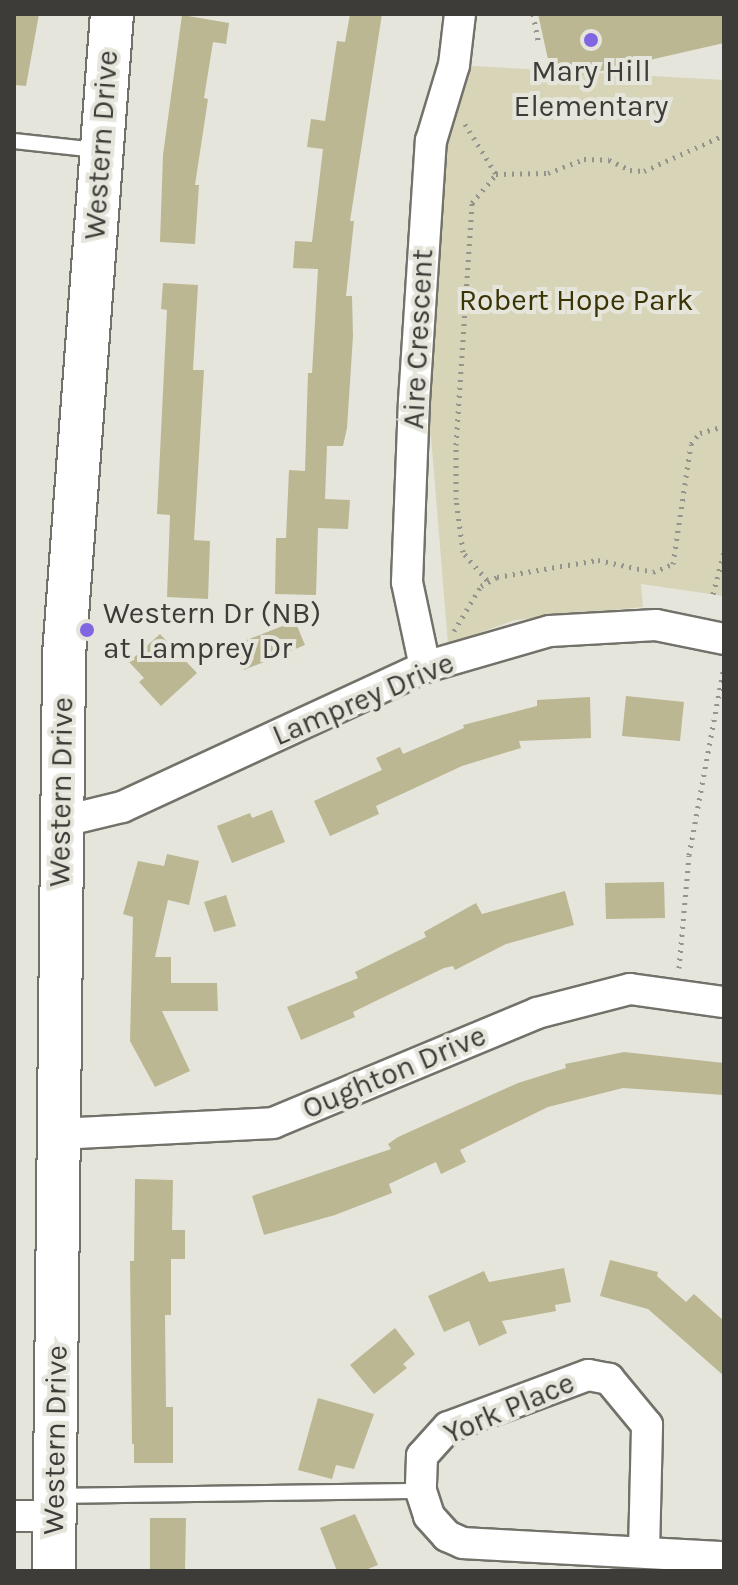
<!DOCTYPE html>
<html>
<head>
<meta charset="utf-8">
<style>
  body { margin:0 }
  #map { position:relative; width:738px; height:1585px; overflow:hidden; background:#e6e5db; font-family:Karla,sans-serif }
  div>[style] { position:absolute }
  .green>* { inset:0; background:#d7d4b7 }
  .building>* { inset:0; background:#bbb793 }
  .path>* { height:5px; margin-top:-2.5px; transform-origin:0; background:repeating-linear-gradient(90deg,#94938c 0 2px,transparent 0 8px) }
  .roads { filter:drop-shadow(2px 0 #73726a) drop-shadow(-2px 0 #73726a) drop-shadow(0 2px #73726a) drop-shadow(0 -2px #73726a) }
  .lane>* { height:14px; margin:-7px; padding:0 7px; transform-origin:7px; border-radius:7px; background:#fff }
  .street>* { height:30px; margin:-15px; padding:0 15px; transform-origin:15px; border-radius:15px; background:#fff }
  .secondary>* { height:42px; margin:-21px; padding:0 21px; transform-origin:21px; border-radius:21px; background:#fff }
  .dots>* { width:22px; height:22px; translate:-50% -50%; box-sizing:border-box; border:4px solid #e6e5db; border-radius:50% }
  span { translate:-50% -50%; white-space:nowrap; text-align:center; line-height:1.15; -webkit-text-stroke:8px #e6e5db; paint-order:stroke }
  .poi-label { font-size:30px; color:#3d3c38 }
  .left { translate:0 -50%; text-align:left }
  .street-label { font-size:30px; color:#3d3c38 }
  .park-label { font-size:30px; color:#3a3405 }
  .frame { position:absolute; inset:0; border:16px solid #3d3c38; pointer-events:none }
</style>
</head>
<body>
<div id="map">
  <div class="green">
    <i style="clip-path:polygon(454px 65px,724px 80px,724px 596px,641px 584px,643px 607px,515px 620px,448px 644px,431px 436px,413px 434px)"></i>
  </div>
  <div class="building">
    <i style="clip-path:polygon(14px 14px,39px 14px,26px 86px,14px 85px)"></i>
    <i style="clip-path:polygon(350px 14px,382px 14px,350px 221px,354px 221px,346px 296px,352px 296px,353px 336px,347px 428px,343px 446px,327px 446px,325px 499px,350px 500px,348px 529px,318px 528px,316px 595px,275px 594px,276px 538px,286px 538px,289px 470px,305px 471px,308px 373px,312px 373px,318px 269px,293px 268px,295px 241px,312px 242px,323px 149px,307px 147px,311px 119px,325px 121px,337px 41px,345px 42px)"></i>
    <i style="clip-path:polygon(538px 14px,724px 14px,724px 43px,553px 82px)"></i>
    <i style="clip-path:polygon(182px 15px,229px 23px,226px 44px,213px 42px,204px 98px,208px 99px,195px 185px,199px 185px,195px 244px,160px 242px,163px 155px)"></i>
    <i style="clip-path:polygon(163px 283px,198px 285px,193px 370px,204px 370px,194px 540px,210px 541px,208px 599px,167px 597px,170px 515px,157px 514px,167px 310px,161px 309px)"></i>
    <i style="clip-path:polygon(295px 621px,305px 645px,244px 670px,234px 645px)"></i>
    <i style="clip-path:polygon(160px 634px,197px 673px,161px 706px,139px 682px,144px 678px,129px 662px)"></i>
    <i style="clip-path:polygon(626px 696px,684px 702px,680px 741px,622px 736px)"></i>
    <i style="clip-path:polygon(590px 697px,591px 738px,519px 741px,521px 748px,462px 766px,376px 806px,379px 814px,330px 836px,314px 801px,382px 770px,376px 758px,400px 747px,403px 754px,464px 728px,463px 725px,537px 706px,537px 700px)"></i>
    <i style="clip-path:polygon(272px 810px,285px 842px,232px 863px,217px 826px,250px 813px,252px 818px)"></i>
    <i style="clip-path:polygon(167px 854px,199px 861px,189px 905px,168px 900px,155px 957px,171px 957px,171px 983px,217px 983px,218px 1011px,162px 1011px,190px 1071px,155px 1087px,130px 1041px,133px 917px,123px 914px,138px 861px,164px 866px)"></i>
    <i style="clip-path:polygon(664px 882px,665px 918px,606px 919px,605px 883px)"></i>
    <i style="clip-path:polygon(565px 891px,574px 925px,506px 944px,455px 970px,453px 966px,444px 968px,353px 1012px,355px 1017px,301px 1040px,287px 1007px,358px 978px,355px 972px,426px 937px,424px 932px,476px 903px,482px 914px)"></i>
    <i style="clip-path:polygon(226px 895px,236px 926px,214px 932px,204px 902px)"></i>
    <i style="clip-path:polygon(624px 1052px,724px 1063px,724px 1095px,623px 1088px,548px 1107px,460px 1150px,466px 1162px,441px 1174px,436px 1162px,389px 1184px,392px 1193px,335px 1215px,264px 1235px,252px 1196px,391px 1149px,388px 1144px,398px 1137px,518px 1083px,566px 1068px,565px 1064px)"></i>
    <i style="clip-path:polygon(135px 1179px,173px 1180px,172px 1230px,185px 1230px,185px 1259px,171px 1259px,171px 1315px,165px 1315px,166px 1407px,173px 1407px,173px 1463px,134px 1463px,134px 1444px,132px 1444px,130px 1261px,134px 1261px)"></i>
    <i style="clip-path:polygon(610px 1260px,658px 1272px,657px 1276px,686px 1302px,694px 1294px,724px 1321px,724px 1376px,648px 1309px,600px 1296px)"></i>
    <i style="clip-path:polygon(564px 1268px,571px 1302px,555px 1305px,556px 1311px,502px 1321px,507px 1333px,479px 1346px,469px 1321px,444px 1332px,428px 1296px,484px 1271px,489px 1282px)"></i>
    <i style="clip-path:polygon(395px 1328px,415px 1354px,403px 1364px,407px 1368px,374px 1394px,350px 1365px)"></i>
    <i style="clip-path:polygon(318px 1398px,374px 1414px,354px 1469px,336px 1465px,332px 1479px,298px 1470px)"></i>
    <i style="clip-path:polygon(355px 1514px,378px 1565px,363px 1571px,337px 1571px,320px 1528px)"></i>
    <i style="clip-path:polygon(150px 1518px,186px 1518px,185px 1571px,150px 1571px)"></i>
  </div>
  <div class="path">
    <i style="left:533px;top:14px;width:31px;rotate:79deg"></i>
    <i style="left:465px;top:124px;width:59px;rotate:58.2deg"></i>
    <i style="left:496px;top:174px;width:52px;rotate:-1.1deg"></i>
    <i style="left:548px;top:173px;width:39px;rotate:-21deg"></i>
    <i style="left:584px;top:159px;width:25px;rotate:2deg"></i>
    <i style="left:609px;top:160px;width:23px;rotate:25deg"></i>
    <i style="left:630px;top:170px;width:14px;rotate:4deg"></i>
    <i style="left:644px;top:171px;width:88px;rotate:-24.2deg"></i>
    <i style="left:487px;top:580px;width:37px;rotate:-131deg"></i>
    <i style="left:463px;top:552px;width:53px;rotate:-97.5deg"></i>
    <i style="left:456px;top:499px;width:54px;rotate:-90deg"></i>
    <i style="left:456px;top:445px;width:243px;rotate:-86.2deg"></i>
    <i style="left:472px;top:203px;width:38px;rotate:-50deg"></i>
    <i style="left:713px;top:594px;width:43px;rotate:-75.3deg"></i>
    <i style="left:454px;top:631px;width:52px;rotate:-59deg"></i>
    <i style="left:481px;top:586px;width:18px;rotate:-29deg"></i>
    <i style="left:497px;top:577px;width:102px;rotate:-9.6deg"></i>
    <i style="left:598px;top:560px;width:56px;rotate:12.3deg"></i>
    <i style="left:653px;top:572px;width:22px;rotate:-22deg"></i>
    <i style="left:673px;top:564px;width:121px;rotate:-81.5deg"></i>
    <i style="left:691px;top:444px;width:14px;rotate:-51deg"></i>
    <i style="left:700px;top:433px;width:25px;rotate:-16deg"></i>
    <i style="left:679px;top:968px;width:113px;rotate:-84.9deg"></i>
    <i style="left:689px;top:855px;width:192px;rotate:-79.5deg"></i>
  </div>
  <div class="roads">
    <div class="lane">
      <i style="left:14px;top:141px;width:83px;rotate:6.2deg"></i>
      <i style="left:58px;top:1496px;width:363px;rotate:-0.8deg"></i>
    </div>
    <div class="street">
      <i style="left:425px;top:667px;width:87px;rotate:-102deg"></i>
      <i style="left:407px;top:582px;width:181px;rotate:-87.8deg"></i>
      <i style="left:414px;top:401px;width:261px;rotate:-86.3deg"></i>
      <i style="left:431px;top:141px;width:79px;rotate:-73.2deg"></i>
      <i style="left:454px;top:65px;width:51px;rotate:-83.3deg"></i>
      <i style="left:60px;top:822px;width:64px;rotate:-13.6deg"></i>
      <i style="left:122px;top:807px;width:334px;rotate:-24.8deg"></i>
      <i style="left:425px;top:667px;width:130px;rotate:-16.1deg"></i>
      <i style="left:550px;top:631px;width:106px;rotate:-3.2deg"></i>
      <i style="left:656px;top:625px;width:69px;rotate:11.6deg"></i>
      <i style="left:58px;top:1134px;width:215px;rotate:-2.9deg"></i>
      <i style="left:273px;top:1123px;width:286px;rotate:-22.6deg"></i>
      <i style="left:537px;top:1013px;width:96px;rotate:-14.5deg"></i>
      <i style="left:630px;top:989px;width:95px;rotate:7.9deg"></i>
      <i style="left:14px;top:1516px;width:40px"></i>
      <i style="left:644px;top:1551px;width:126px;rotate:-88.6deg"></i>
      <i style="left:647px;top:1425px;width:60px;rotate:-129.6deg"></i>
      <i style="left:609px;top:1379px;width:21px;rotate:-169deg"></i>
      <i style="left:588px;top:1375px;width:149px;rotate:159.6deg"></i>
      <i style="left:448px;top:1427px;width:39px;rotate:132deg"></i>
      <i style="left:422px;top:1456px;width:35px;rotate:92deg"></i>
      <i style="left:421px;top:1491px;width:26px;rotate:72deg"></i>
      <i style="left:429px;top:1516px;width:27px;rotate:48deg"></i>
      <i style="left:447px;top:1536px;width:17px;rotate:24deg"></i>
      <i style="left:463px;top:1543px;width:261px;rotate:3.1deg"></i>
    </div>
    <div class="secondary">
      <i style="left:54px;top:1571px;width:916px;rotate:-89.37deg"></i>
      <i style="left:64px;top:655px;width:643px;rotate:-85.72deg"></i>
    </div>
  </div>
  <div class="dots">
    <i style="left:591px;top:40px;background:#8166e1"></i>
    <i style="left:87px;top:630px;background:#8166e1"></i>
  </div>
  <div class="poi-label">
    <span style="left:591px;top:88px">Mary Hill<br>Elementary</span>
    <span class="left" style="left:103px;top:630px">Western Dr (NB)<br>at Lamprey Dr</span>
  </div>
  <div class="street-label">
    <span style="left:101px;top:145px;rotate:-86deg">Western Drive</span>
    <span style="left:418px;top:339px;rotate:-87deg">Aire Crescent</span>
    <span style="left:363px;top:699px;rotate:-23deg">Lamprey Drive</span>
    <span style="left:61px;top:792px;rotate:-89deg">Western Drive</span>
    <span style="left:394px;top:1072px;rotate:-23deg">Oughton Drive</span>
    <span style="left:509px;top:1408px;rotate:-23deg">York Place</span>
    <span style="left:55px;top:1440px;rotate:-89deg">Western Drive</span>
  </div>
  <div class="park-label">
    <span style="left:576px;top:300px">Robert Hope Park</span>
  </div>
  <div class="frame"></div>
</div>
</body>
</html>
